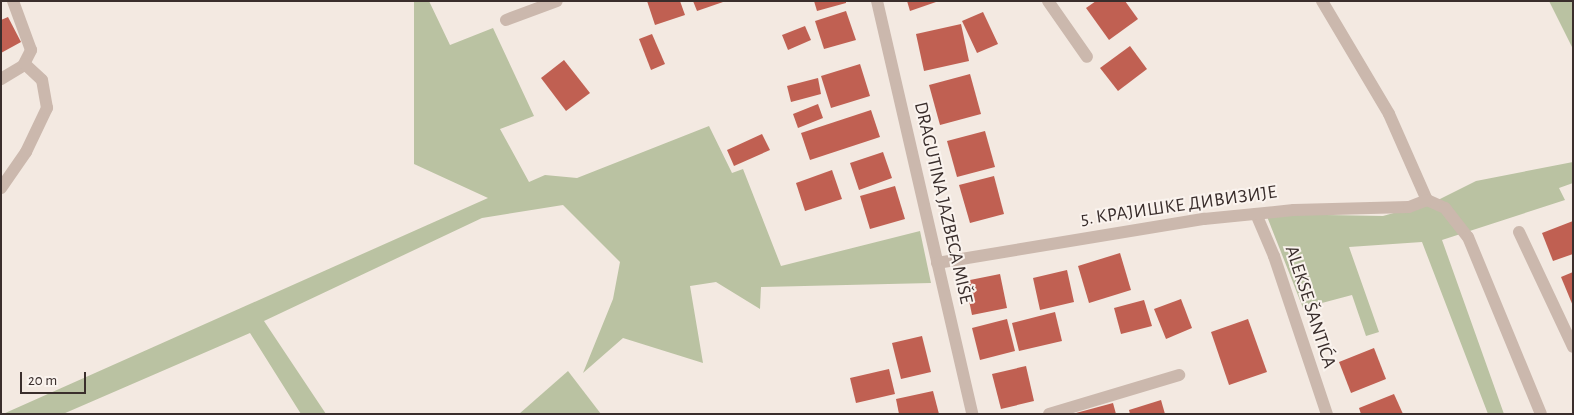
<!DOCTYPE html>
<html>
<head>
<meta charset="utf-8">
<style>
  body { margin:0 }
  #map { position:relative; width:1574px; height:415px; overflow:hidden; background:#f3e9e1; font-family:"Alegreya Sans",sans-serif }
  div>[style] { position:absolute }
  .green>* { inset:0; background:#bac2a2 }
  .building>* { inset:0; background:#c06052 }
  .minor>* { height:12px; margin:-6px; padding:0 6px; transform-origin:6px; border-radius:6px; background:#cbb8ad }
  span { translate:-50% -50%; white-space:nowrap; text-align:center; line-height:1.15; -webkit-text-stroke:4px #faf3ee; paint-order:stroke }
  .street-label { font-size:19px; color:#3a2e2c }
  .frame { position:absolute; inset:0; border:2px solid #3a2e2c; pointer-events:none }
  .scale { position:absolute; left:20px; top:372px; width:66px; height:22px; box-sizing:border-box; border:2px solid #3a2e2c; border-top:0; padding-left:6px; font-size:15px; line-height:18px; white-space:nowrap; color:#3a2e2c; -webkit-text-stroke:4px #faf3ee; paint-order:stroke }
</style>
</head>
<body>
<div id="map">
  <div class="green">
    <i style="clip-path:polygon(414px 1px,429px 1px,450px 45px,493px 28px,534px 116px,500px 129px,529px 182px,545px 175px,577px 178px,709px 126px,732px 173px,743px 169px,781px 266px,920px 231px,931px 283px,761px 287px,760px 309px,716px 282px,690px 286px,703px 363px,623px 338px,583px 373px,613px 299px,620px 262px,563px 205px,482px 218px,264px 321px,326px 414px,301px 414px,250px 333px,63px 414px,3px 414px,488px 198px,414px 164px)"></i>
    <i style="clip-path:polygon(1549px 1px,1573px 1px,1573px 49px)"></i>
    <i style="clip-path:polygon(1573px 162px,1573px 183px,1559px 188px,1565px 200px,1442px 240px,1504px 414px,1488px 414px,1422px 242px,1349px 247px,1379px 332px,1366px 336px,1352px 295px,1303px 308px,1266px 214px,1383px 216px,1436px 201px,1476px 181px)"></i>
    <i style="clip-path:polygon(568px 371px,601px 414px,519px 414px)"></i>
  </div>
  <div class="building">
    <i style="clip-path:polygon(647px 1px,680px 1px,685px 15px,655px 25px)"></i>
    <i style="clip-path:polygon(693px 1px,723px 1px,723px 2px,697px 11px)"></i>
    <i style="clip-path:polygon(814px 1px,846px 1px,846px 3px,817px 11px)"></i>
    <i style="clip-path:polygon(907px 1px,935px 1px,936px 2px,910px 11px)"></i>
    <i style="clip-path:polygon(1096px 1px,1125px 1px,1138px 19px,1109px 40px,1086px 8px)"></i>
    <i style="clip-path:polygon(846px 11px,856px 40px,824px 49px,815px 21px)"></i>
    <i style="clip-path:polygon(983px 12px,998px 44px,977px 53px,962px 21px)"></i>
    <i style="clip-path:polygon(8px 17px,21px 42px,1px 53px,1px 20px)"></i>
    <i style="clip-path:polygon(961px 24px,969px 61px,924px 71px,916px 34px)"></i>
    <i style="clip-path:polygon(805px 26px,811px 40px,788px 50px,782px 35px)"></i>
    <i style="clip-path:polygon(652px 34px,665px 64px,651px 70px,639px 39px)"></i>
    <i style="clip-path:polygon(1130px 46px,1147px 69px,1118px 91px,1100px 68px)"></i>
    <i style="clip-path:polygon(564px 60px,590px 93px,566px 111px,541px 78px)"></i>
    <i style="clip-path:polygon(860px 64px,870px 96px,831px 108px,821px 76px)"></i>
    <i style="clip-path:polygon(970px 74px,981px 114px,940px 125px,929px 85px)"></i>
    <i style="clip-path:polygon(818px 78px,821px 94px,791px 102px,787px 86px)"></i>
    <i style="clip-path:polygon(818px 104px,823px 118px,798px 128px,793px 114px)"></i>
    <i style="clip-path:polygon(871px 110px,880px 137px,810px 160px,801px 133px)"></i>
    <i style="clip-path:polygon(985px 131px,995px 167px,957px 177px,947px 141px)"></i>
    <i style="clip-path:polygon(762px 134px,770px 150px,734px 166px,727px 150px)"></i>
    <i style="clip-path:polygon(883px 152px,892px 178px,859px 190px,850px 163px)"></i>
    <i style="clip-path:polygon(832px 170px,842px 199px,805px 211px,796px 183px)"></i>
    <i style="clip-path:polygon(994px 176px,1004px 214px,970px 223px,959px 185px)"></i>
    <i style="clip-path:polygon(895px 186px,905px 219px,870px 229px,860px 196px)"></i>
    <i style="clip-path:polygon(1573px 221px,1573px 254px,1553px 261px,1542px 233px)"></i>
    <i style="clip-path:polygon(1120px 253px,1131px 290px,1089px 303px,1078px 266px)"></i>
    <i style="clip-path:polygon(1067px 270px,1074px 302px,1040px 310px,1033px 278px)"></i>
    <i style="clip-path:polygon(1573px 272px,1573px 306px,1561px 277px)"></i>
    <i style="clip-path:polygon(1000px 274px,1007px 308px,972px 315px,965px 281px)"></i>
    <i style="clip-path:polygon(1181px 299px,1192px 328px,1166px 339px,1154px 309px)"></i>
    <i style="clip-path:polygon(1144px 300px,1152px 326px,1121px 334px,1114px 308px)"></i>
    <i style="clip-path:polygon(1055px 312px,1062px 341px,1019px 351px,1012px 323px)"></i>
    <i style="clip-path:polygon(1007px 319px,1015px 351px,980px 360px,972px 328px)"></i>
    <i style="clip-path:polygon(1248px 319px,1267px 372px,1229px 385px,1211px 332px)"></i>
    <i style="clip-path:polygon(922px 336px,931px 372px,901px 379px,892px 343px)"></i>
    <i style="clip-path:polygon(1374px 348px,1386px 379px,1351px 393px,1339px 362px)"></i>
    <i style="clip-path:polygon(1026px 366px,1034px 401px,1001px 409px,992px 374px)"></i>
    <i style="clip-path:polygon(889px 369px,895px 394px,856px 403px,850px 378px)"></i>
    <i style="clip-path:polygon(933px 391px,939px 414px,899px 414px,896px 399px)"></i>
    <i style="clip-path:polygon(1394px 394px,1403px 414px,1361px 414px,1359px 408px)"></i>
    <i style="clip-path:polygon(1161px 400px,1165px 414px,1130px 414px,1129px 410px)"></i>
    <i style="clip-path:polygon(1113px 403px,1116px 414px,1076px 414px,1076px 413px)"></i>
  </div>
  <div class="minor">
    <i style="left:877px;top:1px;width:424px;rotate:77deg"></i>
    <i style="left:1048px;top:1px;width:68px;rotate:55.1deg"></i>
    <i style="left:1322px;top:1px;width:131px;rotate:59.3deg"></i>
    <i style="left:1389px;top:114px;width:94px;rotate:66.2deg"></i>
    <i style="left:1427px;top:200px;width:20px;rotate:24deg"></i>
    <i style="left:1445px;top:208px;width:37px;rotate:52deg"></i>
    <i style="left:1468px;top:237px;width:191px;rotate:67.6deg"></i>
    <i style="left:506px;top:20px;width:54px;rotate:-20.4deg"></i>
    <i style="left:1px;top:79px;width:26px;rotate:-31deg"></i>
    <i style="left:23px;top:66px;width:18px;rotate:-63deg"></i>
    <i style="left:31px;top:50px;width:52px;rotate:-110.2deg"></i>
    <i style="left:1px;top:188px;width:44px;rotate:-55.2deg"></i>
    <i style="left:26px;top:152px;width:49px;rotate:-64.5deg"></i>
    <i style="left:47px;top:108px;width:28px;rotate:-100deg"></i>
    <i style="left:42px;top:80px;width:23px;rotate:-137deg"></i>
    <i style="left:1256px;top:214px;width:46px;rotate:66.8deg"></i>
    <i style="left:1274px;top:256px;width:167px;rotate:71.5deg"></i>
    <i style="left:1519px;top:232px;width:127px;rotate:64.8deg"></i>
    <i style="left:937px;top:263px;width:271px;rotate:-9.4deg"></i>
    <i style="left:1204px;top:219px;width:90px;rotate:-5.7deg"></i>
    <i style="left:1294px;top:210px;width:115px;rotate:-1.5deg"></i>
    <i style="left:1409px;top:207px;width:19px;rotate:-21deg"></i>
    <i style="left:1049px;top:414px;width:136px;rotate:-16.7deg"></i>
  </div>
  <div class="street-label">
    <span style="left:943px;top:203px;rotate:77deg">DRAGUTINA JAZBECA MIŠE</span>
    <span style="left:1179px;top:206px;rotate:-8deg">5. КРАЈИШКЕ ДИВИЗИЈЕ</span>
    <span style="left:1310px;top:307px;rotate:72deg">ALEKSE ŠANTIĆA</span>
  </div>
  <div class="frame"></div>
  <div class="scale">20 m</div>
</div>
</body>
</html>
